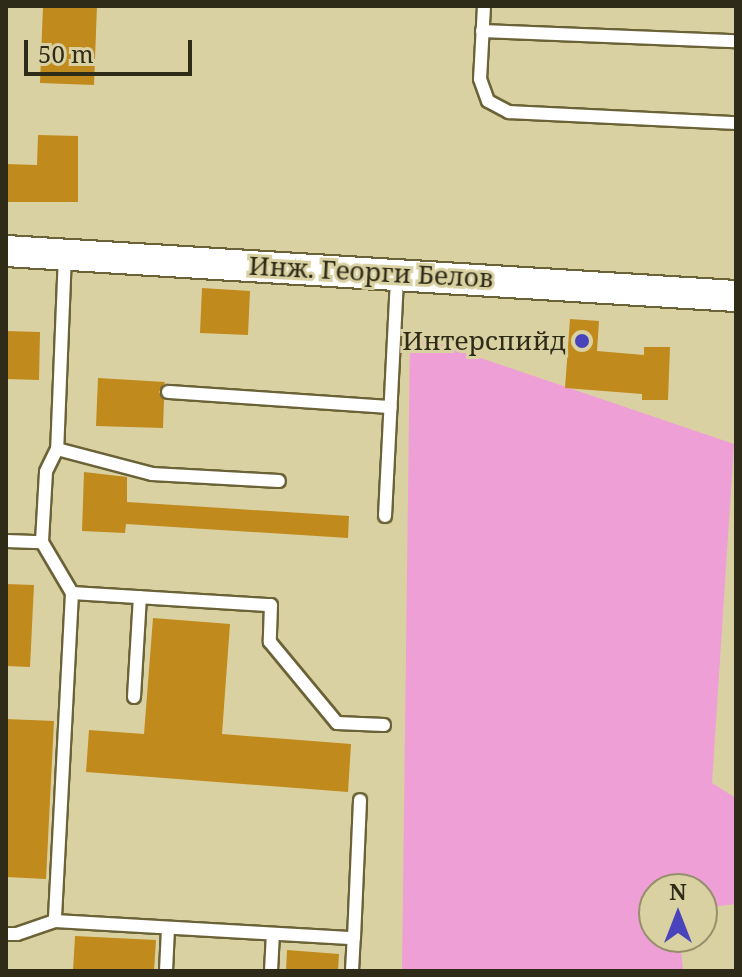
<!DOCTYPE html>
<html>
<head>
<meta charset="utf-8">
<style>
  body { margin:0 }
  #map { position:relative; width:742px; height:977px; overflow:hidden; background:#dad1a2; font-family:"Noto Serif",serif }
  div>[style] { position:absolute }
  .green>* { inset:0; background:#ee9fd6 }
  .building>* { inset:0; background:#c18a1c }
  .roads { filter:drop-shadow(2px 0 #6b6337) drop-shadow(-2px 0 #6b6337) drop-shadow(0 2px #6b6337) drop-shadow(0 -2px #6b6337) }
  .service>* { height:12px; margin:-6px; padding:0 6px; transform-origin:6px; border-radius:6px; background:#fff }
  .tertiary>* { height:30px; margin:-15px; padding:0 15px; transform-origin:15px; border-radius:15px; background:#fff }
  .dots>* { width:22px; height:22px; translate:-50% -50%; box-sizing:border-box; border:4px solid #dad1a2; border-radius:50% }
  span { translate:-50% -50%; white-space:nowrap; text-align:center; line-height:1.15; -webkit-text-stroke:6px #dad1a2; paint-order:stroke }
  .street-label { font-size:26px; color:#2f2b19 }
  .poi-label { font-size:26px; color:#2f2b19 }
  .right { translate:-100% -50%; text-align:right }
  .frame { position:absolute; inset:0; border:8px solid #2f2b19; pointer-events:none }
  .north { position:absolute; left:638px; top:873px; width:80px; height:80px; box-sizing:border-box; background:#dad1a2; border:2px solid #968f6b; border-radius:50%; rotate:0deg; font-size:22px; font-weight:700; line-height:32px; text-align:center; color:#2f2b19 }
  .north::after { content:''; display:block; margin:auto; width:28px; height:36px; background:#4944bb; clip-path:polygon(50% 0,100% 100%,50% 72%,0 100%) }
  .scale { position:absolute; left:24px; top:40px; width:168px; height:36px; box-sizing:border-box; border:4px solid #2f2b19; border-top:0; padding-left:10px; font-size:24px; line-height:28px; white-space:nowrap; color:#2f2b19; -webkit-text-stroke:6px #dad1a2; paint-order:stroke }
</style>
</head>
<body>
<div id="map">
  <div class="green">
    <i style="clip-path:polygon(410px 334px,734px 444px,712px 783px,736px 798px,736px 904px,702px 908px,702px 889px,654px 889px,654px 937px,680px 937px,683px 971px,402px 971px)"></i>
  </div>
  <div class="building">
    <i style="clip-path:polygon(43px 6px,97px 6px,94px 85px,40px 83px)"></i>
    <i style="clip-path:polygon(38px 135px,78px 136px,78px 202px,6px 202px,6px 164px,37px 165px)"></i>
    <i style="clip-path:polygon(202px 288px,250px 291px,248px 335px,200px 333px)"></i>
    <i style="clip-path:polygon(570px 319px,599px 321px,597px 351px,644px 355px,644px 347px,670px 347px,668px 400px,642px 400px,642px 394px,565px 388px)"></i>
    <i style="clip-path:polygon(6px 331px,40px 332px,39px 380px,6px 379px)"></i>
    <i style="clip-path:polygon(98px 378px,165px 382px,159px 392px,164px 400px,163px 428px,96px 426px)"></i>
    <i style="clip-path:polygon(84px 472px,127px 477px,127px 502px,349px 516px,348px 538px,126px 524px,125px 533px,82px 531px)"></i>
    <i style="clip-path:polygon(6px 584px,34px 585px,30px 667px,6px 666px)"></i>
    <i style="clip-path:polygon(153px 618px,230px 624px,222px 734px,351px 744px,348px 792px,86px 772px,89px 730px,144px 734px)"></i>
    <i style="clip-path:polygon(6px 719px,54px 721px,46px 879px,6px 877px)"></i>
    <i style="clip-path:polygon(75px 936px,156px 940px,154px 971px,73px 971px)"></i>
    <i style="clip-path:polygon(287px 950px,339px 954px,338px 971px,286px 971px)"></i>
  </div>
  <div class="roads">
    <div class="service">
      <i style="left:484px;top:6px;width:73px;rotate:93.1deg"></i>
      <i style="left:480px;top:79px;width:23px;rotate:70deg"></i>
      <i style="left:488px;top:101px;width:24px;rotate:28deg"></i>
      <i style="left:509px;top:112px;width:227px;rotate:2.8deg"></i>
      <i style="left:482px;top:31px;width:254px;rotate:2.3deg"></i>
      <i style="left:65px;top:254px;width:195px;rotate:92.3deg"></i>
      <i style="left:57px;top:449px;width:25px;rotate:116deg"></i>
      <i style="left:46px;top:472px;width:70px;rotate:93.3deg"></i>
      <i style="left:42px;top:542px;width:59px;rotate:59.5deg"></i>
      <i style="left:72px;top:593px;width:328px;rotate:93deg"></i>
      <i style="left:55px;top:921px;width:299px;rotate:3.3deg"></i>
      <i style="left:354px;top:938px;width:138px;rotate:-87.5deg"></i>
      <i style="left:168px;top:392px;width:223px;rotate:3.9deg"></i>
      <i style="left:57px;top:449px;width:98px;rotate:14.7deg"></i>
      <i style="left:152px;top:474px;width:127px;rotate:3.2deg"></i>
      <i style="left:385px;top:516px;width:239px;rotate:-87.1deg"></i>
      <i style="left:6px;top:541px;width:36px;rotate:2deg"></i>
      <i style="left:72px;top:593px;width:199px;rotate:3.5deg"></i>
      <i style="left:271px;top:605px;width:37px;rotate:92deg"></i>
      <i style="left:270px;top:642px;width:105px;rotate:50.4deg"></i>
      <i style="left:337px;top:723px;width:47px;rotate:2.4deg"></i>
      <i style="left:134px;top:697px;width:100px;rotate:-86.6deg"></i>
      <i style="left:6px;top:934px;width:11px"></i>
      <i style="left:17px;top:934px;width:40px;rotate:-18.9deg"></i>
      <i style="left:166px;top:971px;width:43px;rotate:-87.3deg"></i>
      <i style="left:271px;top:971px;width:37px;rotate:-87deg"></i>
      <i style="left:352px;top:971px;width:33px;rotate:-87deg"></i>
    </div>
    <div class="tertiary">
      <i style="left:6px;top:251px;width:731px;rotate:3.53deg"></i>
    </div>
  </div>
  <div class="dots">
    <i style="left:582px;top:341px;background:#4944bb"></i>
  </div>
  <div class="street-label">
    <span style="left:371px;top:272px;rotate:3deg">Инж. Георги Белов</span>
  </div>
  <div class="poi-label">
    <span class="right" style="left:566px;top:341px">Интерспийд</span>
  </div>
  <div class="frame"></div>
  <div class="north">N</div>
  <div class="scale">50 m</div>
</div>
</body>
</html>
